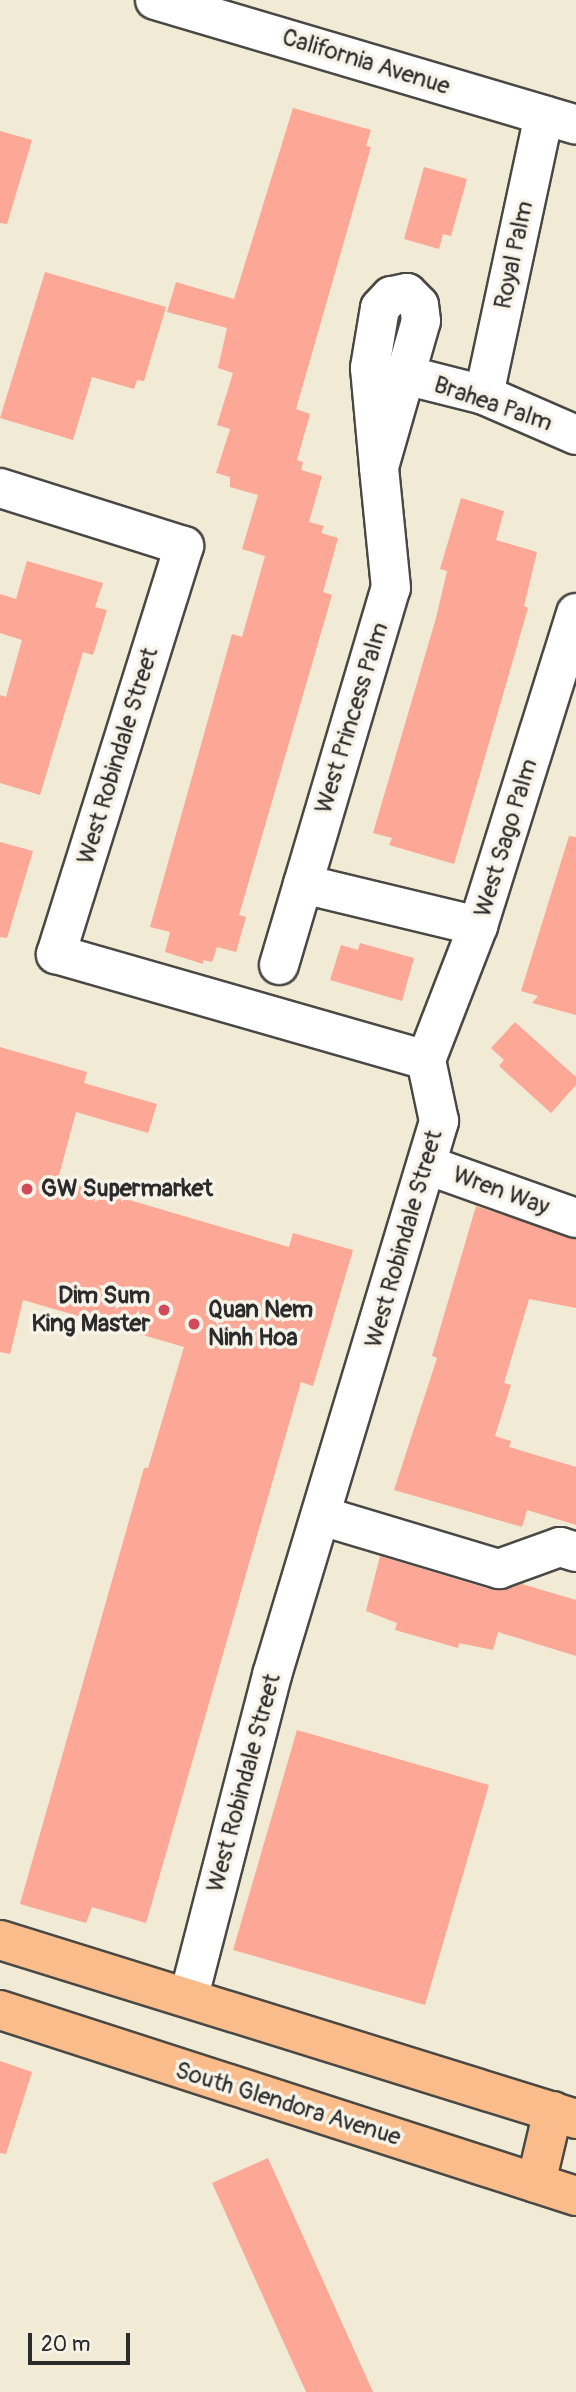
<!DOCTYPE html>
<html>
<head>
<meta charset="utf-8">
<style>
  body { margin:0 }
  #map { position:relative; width:576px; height:2392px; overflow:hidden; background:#f1ebd5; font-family:Pangolin,sans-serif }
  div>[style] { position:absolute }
  .building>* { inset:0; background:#fda896 }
  .roads { filter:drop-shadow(2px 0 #494844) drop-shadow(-2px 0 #494844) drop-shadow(0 2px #494844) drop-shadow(0 -2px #494844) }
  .minor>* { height:38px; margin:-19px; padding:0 19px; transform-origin:19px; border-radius:19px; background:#fff }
  .major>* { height:38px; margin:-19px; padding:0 19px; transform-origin:19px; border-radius:19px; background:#f9bc8a }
  .dots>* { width:19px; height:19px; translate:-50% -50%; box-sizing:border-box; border:4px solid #f7f3e8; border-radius:50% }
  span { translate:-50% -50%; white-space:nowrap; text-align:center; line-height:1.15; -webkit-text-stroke:7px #f7f3e8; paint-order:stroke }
  .street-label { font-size:24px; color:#2b2b2b }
  .poi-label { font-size:24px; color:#2b2b2b; font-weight:700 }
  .left { translate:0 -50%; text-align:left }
  .right { translate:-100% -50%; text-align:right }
  .scale { position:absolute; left:28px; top:2333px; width:102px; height:32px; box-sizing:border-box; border:4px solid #2b2b2b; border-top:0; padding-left:9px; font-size:21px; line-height:24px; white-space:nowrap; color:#2b2b2b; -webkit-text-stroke:5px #f7f3e8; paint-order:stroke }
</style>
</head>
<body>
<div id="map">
  <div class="building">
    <i style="clip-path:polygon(293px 108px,371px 130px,366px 146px,371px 147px,296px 409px,310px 414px,297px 460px,303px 462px,301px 470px,322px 476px,309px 522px,324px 526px,321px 533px,338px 538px,323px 592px,332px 595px,239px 915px,246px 917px,236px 952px,217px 947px,212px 962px,203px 960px,203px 964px,165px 952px,170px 932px,150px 927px,232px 634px,242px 637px,265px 556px,242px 549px,258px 495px,230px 487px,230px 477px,216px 473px,230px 429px,217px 425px,233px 373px,218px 368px,227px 328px,167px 312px,176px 282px,234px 299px)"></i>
    <i style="clip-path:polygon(0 131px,32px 140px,7px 224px,0 223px)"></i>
    <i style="clip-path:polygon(424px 167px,467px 179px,451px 236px,443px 234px,439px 249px,404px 239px)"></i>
    <i style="clip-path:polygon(45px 272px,166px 307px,144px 381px,137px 380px,134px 389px,92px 377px,73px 440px,0 418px)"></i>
    <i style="clip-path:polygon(461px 498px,504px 511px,496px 540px,537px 552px,524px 606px,528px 608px,454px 864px,389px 845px,392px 838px,373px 833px,436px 618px,447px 571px,440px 569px)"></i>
    <i style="clip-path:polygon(27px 561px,103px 583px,95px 607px,107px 610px,93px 655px,83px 652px,40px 795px,0 783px,0 695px,6px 697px,22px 640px,0 633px,0 594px,16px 599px)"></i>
    <i style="clip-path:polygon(569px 836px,576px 837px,576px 1015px,532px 1003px,538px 996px,521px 991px)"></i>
    <i style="clip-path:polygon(0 842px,33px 851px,7px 938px,0 937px)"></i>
    <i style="clip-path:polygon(360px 943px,414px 958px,402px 1001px,330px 980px,341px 945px,358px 950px)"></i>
    <i style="clip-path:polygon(515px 1022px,576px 1077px,576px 1085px,551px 1113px,499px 1066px,504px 1060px,491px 1048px)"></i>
    <i style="clip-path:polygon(0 1047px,87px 1072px,84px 1083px,157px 1104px,148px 1133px,76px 1112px,58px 1179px,289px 1247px,293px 1233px,353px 1250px,313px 1386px,301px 1382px,146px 1923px,92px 1907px,86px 1923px,20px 1904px,144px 1468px,148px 1468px,184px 1347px,23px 1300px,10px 1354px,0 1352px)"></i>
    <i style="clip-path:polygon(476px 1206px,576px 1239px,576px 1308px,529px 1299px,504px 1383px,511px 1385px,495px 1436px,511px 1441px,509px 1447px,576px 1467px,576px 1525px,527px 1510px,522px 1527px,394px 1490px,437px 1358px,432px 1356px)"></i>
    <i style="clip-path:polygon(380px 1556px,493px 1590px,522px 1584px,576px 1600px,576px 1656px,498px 1632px,493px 1650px,459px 1643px,458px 1648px,395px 1630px,397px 1623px,366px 1611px)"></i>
    <i style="clip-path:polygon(297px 1730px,489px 1785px,425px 2005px,233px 1950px)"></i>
    <i style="clip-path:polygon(0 2061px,32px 2072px,6px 2154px,0 2153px)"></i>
    <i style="clip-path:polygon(268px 2158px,373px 2392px,306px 2392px,212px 2183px)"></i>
  </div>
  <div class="roads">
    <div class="minor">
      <i style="left:155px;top:0;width:439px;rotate:16.5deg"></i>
      <i style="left:409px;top:376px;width:77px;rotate:14.2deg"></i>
      <i style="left:484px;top:395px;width:100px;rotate:23.5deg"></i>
      <i style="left:484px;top:395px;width:286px;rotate:-77.9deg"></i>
      <i style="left:0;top:488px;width:193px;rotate:17.5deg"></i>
      <i style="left:184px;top:546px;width:428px;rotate:107.4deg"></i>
      <i style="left:56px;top:954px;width:385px;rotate:16deg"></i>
      <i style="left:303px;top:884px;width:180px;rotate:13.5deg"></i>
      <i style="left:279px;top:965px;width:393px;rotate:-73.5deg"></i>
      <i style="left:391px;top:588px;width:122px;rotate:-95.7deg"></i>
      <i style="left:379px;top:467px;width:152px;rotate:-74deg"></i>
      <i style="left:421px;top:321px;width:16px;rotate:-97deg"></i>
      <i style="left:419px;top:305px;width:17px;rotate:-135deg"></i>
      <i style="left:407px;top:293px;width:16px;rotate:169deg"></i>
      <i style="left:391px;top:296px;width:16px;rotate:133deg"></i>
      <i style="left:380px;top:308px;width:61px;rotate:99.5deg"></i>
      <i style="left:370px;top:368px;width:99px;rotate:84.8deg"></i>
      <i style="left:426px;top:1060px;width:144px;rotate:-68.8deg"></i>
      <i style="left:478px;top:926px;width:328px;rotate:-72.6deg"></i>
      <i style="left:427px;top:1165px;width:158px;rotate:19.6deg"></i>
      <i style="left:322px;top:1516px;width:185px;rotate:16.7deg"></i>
      <i style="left:499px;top:1569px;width:65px;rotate:-19.8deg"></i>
      <i style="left:560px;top:1547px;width:17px;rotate:17deg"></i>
      <i style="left:189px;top:1996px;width:332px;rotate:-75.5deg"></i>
      <i style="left:272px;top:1675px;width:579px;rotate:-73.22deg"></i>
      <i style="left:439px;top:1121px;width:62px;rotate:-102deg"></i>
    </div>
    <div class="major">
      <i style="left:0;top:1940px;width:603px;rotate:17.26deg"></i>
      <i style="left:0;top:2010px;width:605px;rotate:17.9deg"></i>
      <i style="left:536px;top:2183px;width:74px;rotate:-76.7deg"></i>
    </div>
  </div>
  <div class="dots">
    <i style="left:27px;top:1189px;background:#d1495b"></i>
    <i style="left:164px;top:1310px;background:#d1495b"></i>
    <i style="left:194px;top:1324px;background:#d1495b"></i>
  </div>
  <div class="street-label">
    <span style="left:366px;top:62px;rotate:17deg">California Avenue</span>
    <span style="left:514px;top:255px;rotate:-78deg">Royal Palm</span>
    <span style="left:493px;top:404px;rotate:19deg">Brahea Palm</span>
    <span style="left:352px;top:718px;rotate:-73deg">West Princess Palm</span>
    <span style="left:118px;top:756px;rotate:-73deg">West Robindale Street</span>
    <span style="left:506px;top:838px;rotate:-73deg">West Sago Palm</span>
    <span style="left:501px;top:1191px;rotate:20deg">Wren Way</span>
    <span style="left:404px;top:1239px;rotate:-74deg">West Robindale Street</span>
    <span style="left:244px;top:1783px;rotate:-75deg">West Robindale Street</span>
    <span style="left:288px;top:2104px;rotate:17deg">South Glendora Avenue</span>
  </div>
  <div class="poi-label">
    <span class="left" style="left:41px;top:1189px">GW Supermarket</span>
    <span class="right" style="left:150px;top:1310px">Dim Sum<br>King Master</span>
    <span class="left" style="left:208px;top:1324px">Quan Nem<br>Ninh Hoa</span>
  </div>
  <div class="scale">20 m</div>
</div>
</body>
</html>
